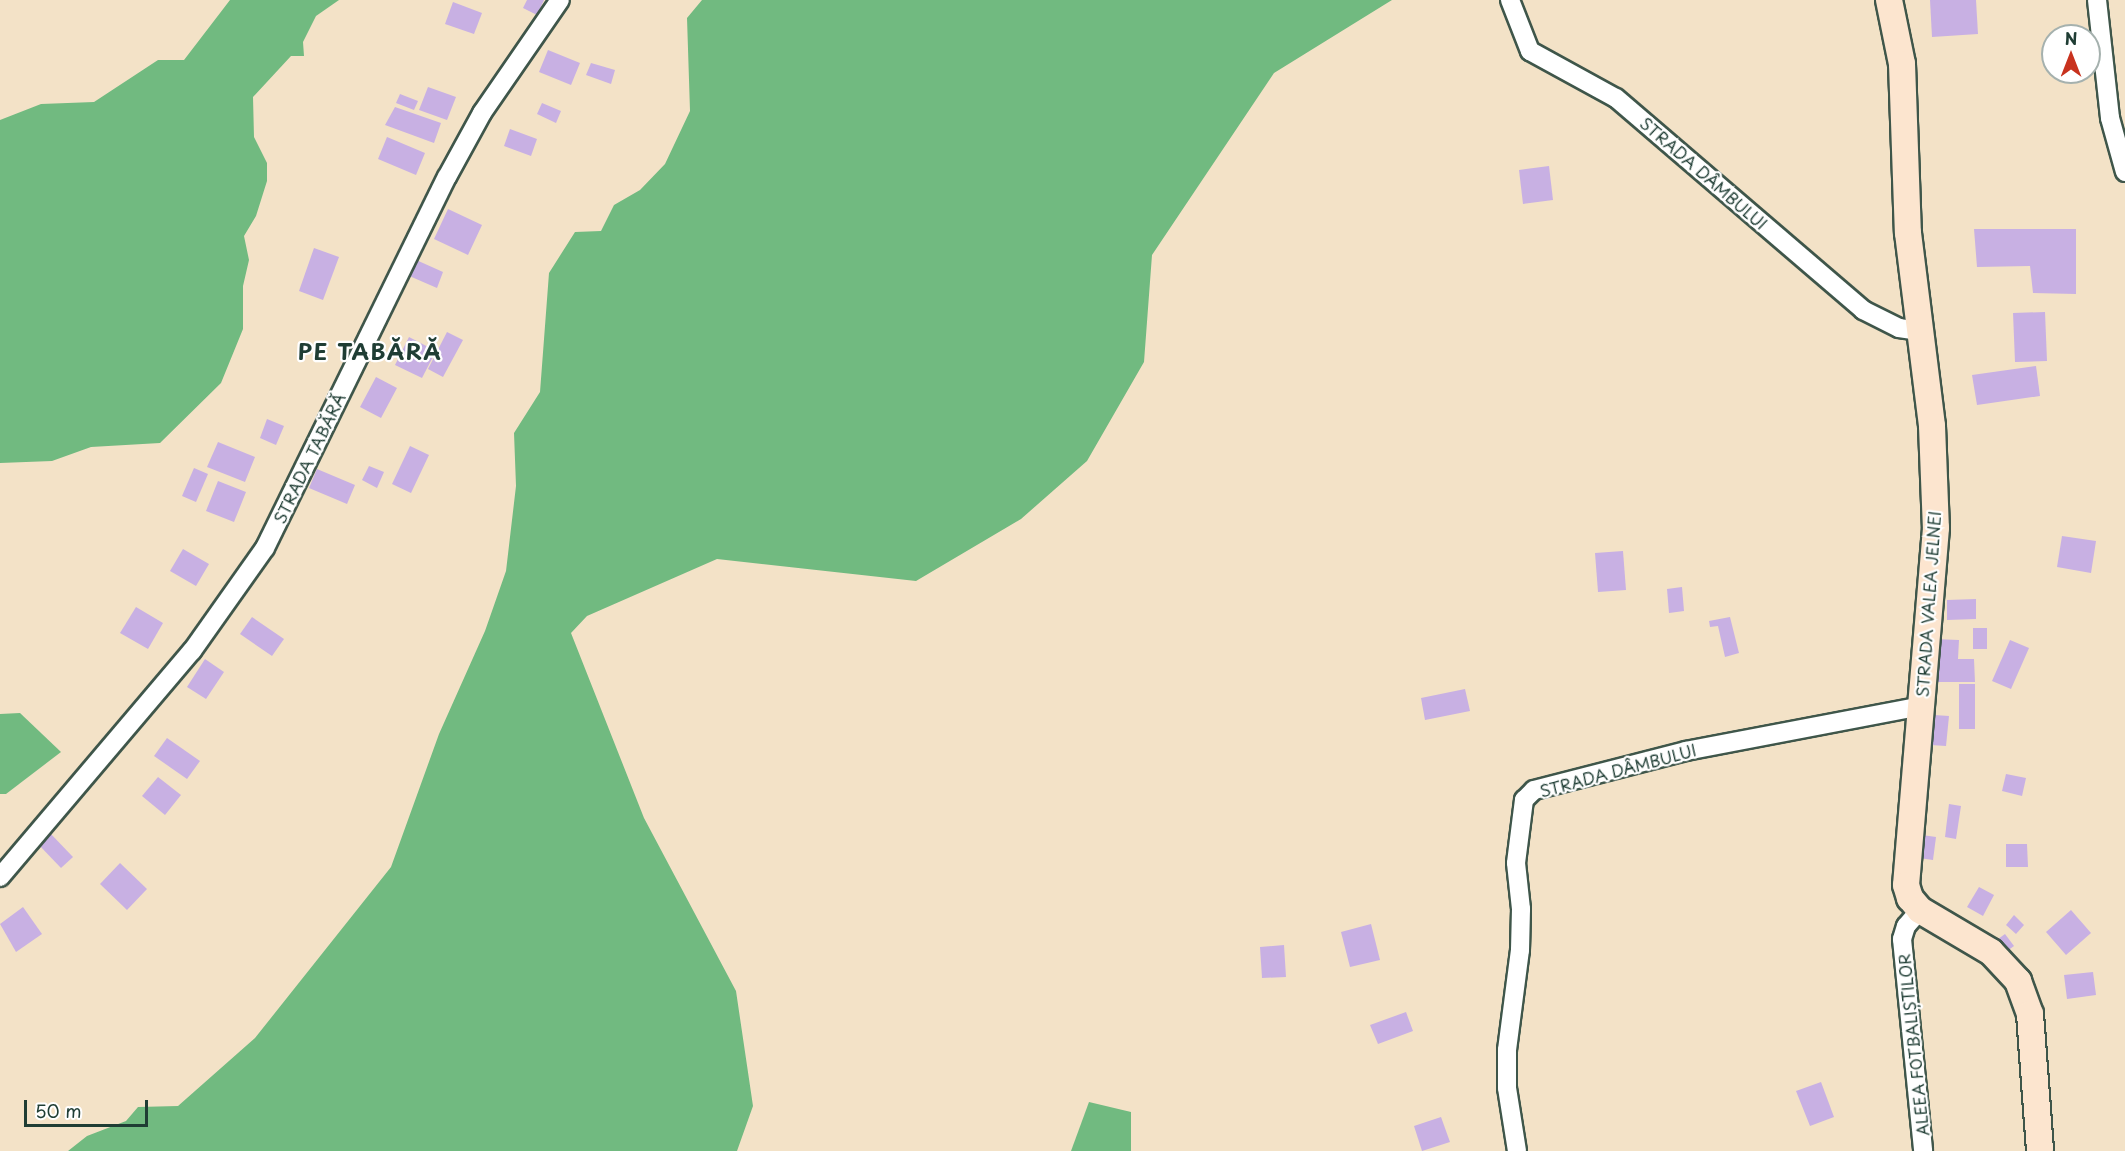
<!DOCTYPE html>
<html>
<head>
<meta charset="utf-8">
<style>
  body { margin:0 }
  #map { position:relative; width:2125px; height:1151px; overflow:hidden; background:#f3e2c7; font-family:"Playpen Sans",sans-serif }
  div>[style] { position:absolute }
  .forest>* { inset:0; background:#71ba80 }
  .building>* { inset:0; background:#c8b0e3 }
  .roads { filter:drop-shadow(2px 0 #3f564a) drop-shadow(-2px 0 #3f564a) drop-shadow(0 2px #3f564a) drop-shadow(0 -2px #3f564a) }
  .minor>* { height:18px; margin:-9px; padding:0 9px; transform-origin:9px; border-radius:9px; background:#fff }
  .secondary>* { height:26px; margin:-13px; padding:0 13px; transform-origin:13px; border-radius:13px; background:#fce5cf }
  span { translate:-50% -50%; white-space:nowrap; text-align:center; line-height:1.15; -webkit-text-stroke:4.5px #fff; paint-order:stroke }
  .street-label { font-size:16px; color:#1f3d34 }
  .district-label { font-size:22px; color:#1f3d34; font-weight:700; letter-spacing:1.5px }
  .north { position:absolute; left:2041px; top:24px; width:60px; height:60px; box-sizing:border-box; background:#fff; border:2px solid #a5b1ae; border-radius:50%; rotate:0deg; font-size:16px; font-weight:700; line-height:24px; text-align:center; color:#1f3d34 }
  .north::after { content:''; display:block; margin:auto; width:21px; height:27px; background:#c8321e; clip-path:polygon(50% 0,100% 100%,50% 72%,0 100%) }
  .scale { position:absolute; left:24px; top:1100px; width:124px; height:27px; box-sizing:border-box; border:3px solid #1f3d34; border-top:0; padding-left:8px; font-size:18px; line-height:21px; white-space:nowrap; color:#1f3d34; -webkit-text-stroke:4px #fff; paint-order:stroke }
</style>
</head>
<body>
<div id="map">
  <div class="forest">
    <i style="clip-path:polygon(230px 0,339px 0,316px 16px,303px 42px,304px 56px,291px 56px,253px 97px,254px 137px,267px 163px,267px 181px,256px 216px,244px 236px,249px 260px,243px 286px,243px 329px,221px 383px,160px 443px,91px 447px,52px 461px,0 463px,0 120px,41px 104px,94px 102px,158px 60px,184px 60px)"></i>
    <i style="clip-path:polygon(702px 0,1392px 0,1274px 73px,1152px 255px,1144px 362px,1087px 461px,1021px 519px,916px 581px,717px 559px,587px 616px,571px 633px,644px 818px,736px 991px,753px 1106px,737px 1151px,68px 1151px,87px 1136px,126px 1121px,138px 1107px,178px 1106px,255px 1038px,391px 867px,439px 734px,485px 631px,506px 571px,516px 486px,514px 433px,540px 392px,549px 273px,575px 232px,601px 231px,614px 205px,640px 190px,665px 164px,690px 111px,687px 18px)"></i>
    <i style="clip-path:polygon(20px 713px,61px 752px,6px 794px,0 794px,0 714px)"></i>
    <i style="clip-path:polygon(1089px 1102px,1131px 1112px,1131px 1151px,1071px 1151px)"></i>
  </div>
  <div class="building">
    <i style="clip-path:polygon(527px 0,544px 0,537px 15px,523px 8px)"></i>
    <i style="clip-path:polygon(1930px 0,1976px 0,1978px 34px,1932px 37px)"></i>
    <i style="clip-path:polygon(453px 2px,482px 13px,474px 34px,445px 24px)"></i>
    <i style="clip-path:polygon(548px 50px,580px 63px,571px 85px,539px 72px)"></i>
    <i style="clip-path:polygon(591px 63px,615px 70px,611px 84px,586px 75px)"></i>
    <i style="clip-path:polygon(428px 87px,456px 97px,447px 120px,419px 110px)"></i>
    <i style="clip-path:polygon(400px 94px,418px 101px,414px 110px,396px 103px)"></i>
    <i style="clip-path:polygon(542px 103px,561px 111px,556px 123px,537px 114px)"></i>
    <i style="clip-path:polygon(395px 107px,441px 123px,434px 143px,385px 125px)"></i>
    <i style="clip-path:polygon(510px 129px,537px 139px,531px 156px,504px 146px)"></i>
    <i style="clip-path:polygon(387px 137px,425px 153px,416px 175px,378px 159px)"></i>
    <i style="clip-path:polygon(1549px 166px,1553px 200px,1523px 204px,1519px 170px)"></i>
    <i style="clip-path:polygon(448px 209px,482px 225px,468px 255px,434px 239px)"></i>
    <i style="clip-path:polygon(1974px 229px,2076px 229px,2076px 294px,2033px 293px,2030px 266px,1977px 267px)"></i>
    <i style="clip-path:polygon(314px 248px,339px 257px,323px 300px,299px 291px)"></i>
    <i style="clip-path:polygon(414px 259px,443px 272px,437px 288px,407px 275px)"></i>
    <i style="clip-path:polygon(2045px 312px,2047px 361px,2015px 362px,2013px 313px)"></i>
    <i style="clip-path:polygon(447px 332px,463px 340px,443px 377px,428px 369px)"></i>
    <i style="clip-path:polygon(409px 337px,436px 351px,422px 378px,395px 365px)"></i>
    <i style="clip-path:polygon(2036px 366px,2040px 396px,1977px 405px,1972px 375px)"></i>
    <i style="clip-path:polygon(376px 377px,397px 388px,381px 418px,360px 407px)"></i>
    <i style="clip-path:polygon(267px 419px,284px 426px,276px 445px,260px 438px)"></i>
    <i style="clip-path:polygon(218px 442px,255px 457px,245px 482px,207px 467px)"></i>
    <i style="clip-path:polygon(410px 446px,429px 455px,411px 493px,392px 484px)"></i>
    <i style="clip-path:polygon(369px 466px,384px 472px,377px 488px,362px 480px)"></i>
    <i style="clip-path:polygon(194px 468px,208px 474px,196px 502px,182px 496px)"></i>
    <i style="clip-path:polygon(317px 469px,355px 485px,347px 504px,309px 488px)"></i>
    <i style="clip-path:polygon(218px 481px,246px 492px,234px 522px,206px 511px)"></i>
    <i style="clip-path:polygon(2062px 536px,2096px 541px,2091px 573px,2057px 567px)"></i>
    <i style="clip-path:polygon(183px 549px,209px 564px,196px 586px,170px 571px)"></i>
    <i style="clip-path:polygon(1623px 551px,1626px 590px,1598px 592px,1595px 553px)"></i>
    <i style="clip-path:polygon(1682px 587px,1684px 611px,1669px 613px,1667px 589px)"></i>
    <i style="clip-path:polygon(1976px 599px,1976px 619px,1947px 620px,1947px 600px)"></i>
    <i style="clip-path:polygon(136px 607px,163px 623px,148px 649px,120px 633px)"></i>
    <i style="clip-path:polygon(252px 617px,284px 639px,272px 656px,240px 634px)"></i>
    <i style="clip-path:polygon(1730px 617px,1739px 653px,1725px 657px,1718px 626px,1710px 627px,1709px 621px)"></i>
    <i style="clip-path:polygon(1973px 628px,1987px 628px,1987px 649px,1973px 649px)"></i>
    <i style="clip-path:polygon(1934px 639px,1959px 640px,1958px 659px,1974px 659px,1975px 682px,1935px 682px)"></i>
    <i style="clip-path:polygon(2010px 640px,2029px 648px,2011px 689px,1992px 681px)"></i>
    <i style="clip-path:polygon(205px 659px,224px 672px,206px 699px,187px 687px)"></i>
    <i style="clip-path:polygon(1959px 684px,1975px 684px,1975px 729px,1959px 729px)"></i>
    <i style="clip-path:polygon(1465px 689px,1470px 711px,1425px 720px,1421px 698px)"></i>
    <i style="clip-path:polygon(1934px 715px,1949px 716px,1946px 746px,1931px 745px)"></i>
    <i style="clip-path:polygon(167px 738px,200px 761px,187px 779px,154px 756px)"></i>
    <i style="clip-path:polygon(2006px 774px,2026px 778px,2022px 796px,2002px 791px)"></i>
    <i style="clip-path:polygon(158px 777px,181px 795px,165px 815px,142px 796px)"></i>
    <i style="clip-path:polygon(1949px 804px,1961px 806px,1956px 839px,1945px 837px)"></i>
    <i style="clip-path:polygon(49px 832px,73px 857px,61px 868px,37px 843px)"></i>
    <i style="clip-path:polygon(1922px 835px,1936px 837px,1933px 860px,1919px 858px)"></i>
    <i style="clip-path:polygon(2006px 844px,2027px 844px,2028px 867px,2006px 867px)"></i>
    <i style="clip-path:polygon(120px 863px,147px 889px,127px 910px,100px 884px)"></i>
    <i style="clip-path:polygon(1979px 887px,1994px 895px,1983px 916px,1967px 907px)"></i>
    <i style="clip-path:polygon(23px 907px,42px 934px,16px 952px,0 924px)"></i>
    <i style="clip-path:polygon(2071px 910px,2091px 933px,2066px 955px,2046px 932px)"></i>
    <i style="clip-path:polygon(2014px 915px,2024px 925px,2016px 934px,2006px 925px)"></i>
    <i style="clip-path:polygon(1371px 924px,1380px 960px,1350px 967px,1341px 932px)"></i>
    <i style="clip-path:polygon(2005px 934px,2014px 946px,2003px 954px,1994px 942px)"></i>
    <i style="clip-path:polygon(1284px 945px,1286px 977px,1262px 978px,1260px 947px)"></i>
    <i style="clip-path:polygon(2093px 972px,2096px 995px,2067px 999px,2064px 975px)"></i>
    <i style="clip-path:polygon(1406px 1012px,1413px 1031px,1378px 1044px,1370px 1025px)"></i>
    <i style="clip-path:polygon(1821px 1082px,1834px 1117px,1810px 1126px,1796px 1091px)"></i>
    <i style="clip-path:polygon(1441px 1117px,1450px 1142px,1422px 1151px,1414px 1126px)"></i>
  </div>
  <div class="roads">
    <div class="minor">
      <i style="left:1510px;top:0;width:55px;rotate:68.6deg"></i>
      <i style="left:1530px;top:51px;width:98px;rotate:28.7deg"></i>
      <i style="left:1616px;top:98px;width:326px;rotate:40.6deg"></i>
      <i style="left:1863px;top:310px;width:40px;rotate:26.6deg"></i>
      <i style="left:1899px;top:328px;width:19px;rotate:9deg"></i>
      <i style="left:2097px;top:0;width:119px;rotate:83.7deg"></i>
      <i style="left:2110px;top:118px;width:56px;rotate:74.5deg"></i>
      <i style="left:0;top:877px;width:297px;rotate:-49.7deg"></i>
      <i style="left:192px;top:651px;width:126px;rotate:-54.7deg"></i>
      <i style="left:265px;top:548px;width:413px;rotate:-63.9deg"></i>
      <i style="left:447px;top:177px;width:73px;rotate:-61.3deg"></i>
      <i style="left:482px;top:113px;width:137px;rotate:-55.4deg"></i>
      <i style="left:1920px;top:910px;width:21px;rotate:131deg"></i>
      <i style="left:1906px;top:926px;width:14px;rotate:107deg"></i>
      <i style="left:1902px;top:939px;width:213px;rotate:84.3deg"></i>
      <i style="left:1517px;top:1151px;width:64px;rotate:-99deg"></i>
      <i style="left:1507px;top:1088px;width:38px;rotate:-90deg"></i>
      <i style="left:1507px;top:1050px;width:101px;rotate:-82.6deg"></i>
      <i style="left:1520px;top:950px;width:41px;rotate:-88.6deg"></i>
      <i style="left:1521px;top:909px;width:46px;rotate:-96.2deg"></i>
      <i style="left:1516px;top:863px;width:64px;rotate:-82.8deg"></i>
      <i style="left:1524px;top:800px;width:14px;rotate:-45deg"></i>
      <i style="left:1534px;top:790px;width:157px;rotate:-14.4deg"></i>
      <i style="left:1686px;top:751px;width:239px;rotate:-10.8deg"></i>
    </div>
    <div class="secondary">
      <i style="left:1889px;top:0;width:65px;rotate:78.5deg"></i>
      <i style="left:1902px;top:64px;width:169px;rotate:88deg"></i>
      <i style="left:1908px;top:233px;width:194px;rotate:82.9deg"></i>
      <i style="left:1932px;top:426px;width:102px;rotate:87.8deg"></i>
      <i style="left:1936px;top:528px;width:358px;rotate:94.8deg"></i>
      <i style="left:1906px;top:885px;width:14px;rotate:73deg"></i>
      <i style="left:1910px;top:898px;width:16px;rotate:50deg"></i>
      <i style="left:1920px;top:910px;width:82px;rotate:30.6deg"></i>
      <i style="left:1991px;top:952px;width:40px;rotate:47deg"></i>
      <i style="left:2018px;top:981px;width:35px;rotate:70deg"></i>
      <i style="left:2030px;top:1014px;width:137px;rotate:85.8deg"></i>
    </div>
  </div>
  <div class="street-label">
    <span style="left:1704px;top:173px;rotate:41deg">STRADA DÂMBULUI</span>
    <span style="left:309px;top:458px;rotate:-64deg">STRADA TABĂRĂ</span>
    <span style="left:1928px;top:604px;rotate:-86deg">STRADA VALEA JELNEI</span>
    <span style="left:1618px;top:770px;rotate:-15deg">STRADA DÂMBULUI</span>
    <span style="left:1913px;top:1045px;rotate:-96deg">ALEEA FOTBALIȘTILOR</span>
  </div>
  <div class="district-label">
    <span style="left:370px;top:351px">PE TABĂRĂ</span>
  </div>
  <div class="north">N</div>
  <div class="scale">50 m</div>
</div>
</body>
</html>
